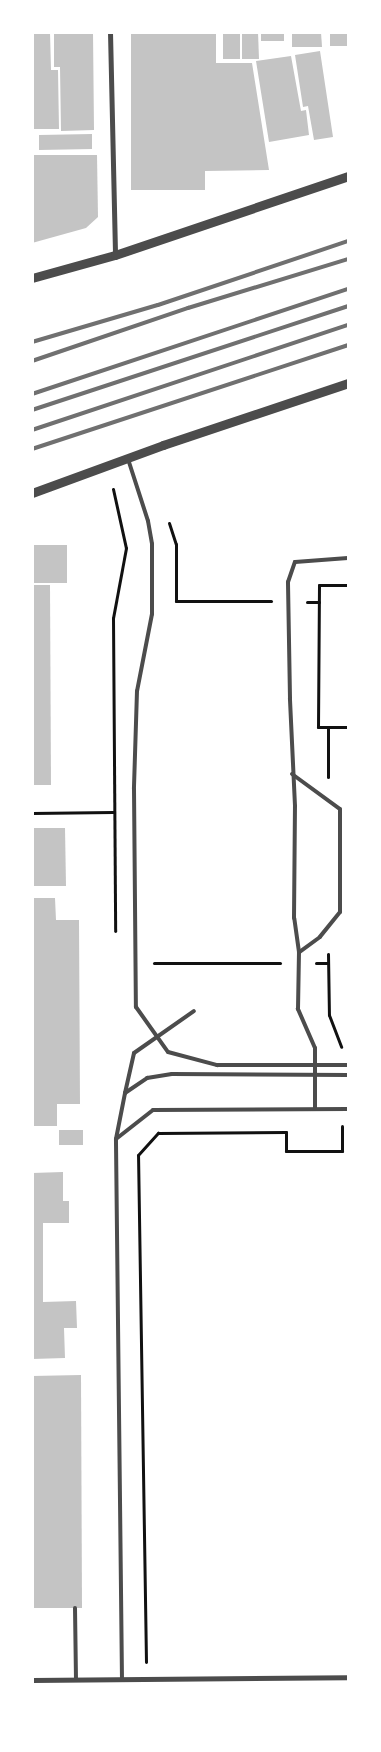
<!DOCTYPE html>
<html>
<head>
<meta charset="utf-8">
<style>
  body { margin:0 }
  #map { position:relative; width:381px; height:1752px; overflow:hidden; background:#fff; font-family:Figtree,sans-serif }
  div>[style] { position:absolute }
  .building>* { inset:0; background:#c4c4c4 }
  .path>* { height:3px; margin:-1.5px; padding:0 1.5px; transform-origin:1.5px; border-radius:1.5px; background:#111 }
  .service>* { height:4px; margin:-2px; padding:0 2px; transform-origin:2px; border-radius:2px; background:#4c4c4c }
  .minor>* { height:5px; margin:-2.5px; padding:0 2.5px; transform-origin:2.5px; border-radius:2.5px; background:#4c4c4c }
  .tertiary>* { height:9px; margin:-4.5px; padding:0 4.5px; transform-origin:4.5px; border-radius:4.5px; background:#4c4c4c }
  .rail>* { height:4px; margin:-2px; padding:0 2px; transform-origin:2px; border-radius:2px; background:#707070 }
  span { translate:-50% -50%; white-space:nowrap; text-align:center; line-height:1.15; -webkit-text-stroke:4px #fff; paint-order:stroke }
  .frame { position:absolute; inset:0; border:34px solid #fff; pointer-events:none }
</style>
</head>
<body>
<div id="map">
  <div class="building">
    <i style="clip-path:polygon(32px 32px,50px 32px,51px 70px,58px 70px,59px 129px,32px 129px)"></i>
    <i style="clip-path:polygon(54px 32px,93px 32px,94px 130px,61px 131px,60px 67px,54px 67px)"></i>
    <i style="clip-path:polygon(131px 32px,216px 32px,216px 63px,252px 63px,269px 170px,205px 171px,205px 190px,131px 190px)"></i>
    <i style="clip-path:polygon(223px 32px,240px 32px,240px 59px,223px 59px)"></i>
    <i style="clip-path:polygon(242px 32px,258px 32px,259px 59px,242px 59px)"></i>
    <i style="clip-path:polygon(261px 32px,284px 32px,284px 41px,261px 41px)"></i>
    <i style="clip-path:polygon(292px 32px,321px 32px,322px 47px,292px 47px)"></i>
    <i style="clip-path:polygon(330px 32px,348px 32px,348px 46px,330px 46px)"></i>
    <i style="clip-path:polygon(320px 51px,333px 137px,314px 140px,308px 106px,303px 107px,295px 55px)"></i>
    <i style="clip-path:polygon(291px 56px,301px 111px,306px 110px,309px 135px,269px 142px,256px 61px)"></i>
    <i style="clip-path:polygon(92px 134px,92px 149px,39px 150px,39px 135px)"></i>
    <i style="clip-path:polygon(32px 155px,97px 155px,98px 217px,86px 228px,32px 243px)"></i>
    <i style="clip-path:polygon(32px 545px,67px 545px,67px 583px,33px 583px)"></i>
    <i style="clip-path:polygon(32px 585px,50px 585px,51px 785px,32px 785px)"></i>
    <i style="clip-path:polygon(32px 828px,65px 828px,66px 886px,32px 886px)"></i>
    <i style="clip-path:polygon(32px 898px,55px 898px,56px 920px,79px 920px,80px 1104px,57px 1104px,57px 1126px,32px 1126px)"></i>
    <i style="clip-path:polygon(59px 1130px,83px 1130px,83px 1145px,59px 1145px)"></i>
    <i style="clip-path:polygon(63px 1172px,63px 1201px,69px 1201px,69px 1223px,43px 1223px,43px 1302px,76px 1301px,77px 1328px,64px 1328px,65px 1358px,32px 1359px,32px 1173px)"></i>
    <i style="clip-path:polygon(81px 1375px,82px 1608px,32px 1608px,32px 1376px)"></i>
  </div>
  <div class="path">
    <i style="left:113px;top:489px;width:60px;rotate:77.6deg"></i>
    <i style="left:126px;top:548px;width:71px;rotate:100.5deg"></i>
    <i style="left:113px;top:618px;width:313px;rotate:89.6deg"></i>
    <i style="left:169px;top:523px;width:22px;rotate:72deg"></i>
    <i style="left:176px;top:544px;width:57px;rotate:90deg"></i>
    <i style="left:176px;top:601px;width:95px"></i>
    <i style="left:348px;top:585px;width:29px;rotate:180deg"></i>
    <i style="left:319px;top:585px;width:142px;rotate:90.4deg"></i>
    <i style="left:318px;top:727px;width:30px"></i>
    <i style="left:307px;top:602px;width:12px"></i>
    <i style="left:328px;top:777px;width:50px;rotate:-90deg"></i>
    <i style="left:32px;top:813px;width:81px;rotate:-0.7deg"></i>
    <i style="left:328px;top:954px;width:61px;rotate:89.1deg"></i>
    <i style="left:329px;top:1015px;width:34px;rotate:69deg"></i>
    <i style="left:154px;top:963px;width:126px"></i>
    <i style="left:316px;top:963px;width:12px"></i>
    <i style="left:146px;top:1662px;width:507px;rotate:-90.9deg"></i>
    <i style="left:138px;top:1155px;width:30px;rotate:-48deg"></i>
    <i style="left:158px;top:1133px;width:128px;rotate:-0.4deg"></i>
    <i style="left:286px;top:1132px;width:19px;rotate:90deg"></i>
    <i style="left:286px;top:1151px;width:56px"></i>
    <i style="left:342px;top:1151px;width:25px;rotate:-90deg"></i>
  </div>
  <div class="service">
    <i style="left:128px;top:459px;width:65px;rotate:72.1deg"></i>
    <i style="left:148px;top:521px;width:23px;rotate:80deg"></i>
    <i style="left:152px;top:544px;width:70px;rotate:90deg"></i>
    <i style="left:152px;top:614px;width:78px;rotate:101deg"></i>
    <i style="left:137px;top:691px;width:98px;rotate:91.8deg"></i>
    <i style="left:134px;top:789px;width:218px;rotate:89.5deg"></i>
    <i style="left:136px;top:1007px;width:55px;rotate:54.6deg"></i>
    <i style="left:168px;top:1052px;width:51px;rotate:14.9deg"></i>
    <i style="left:217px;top:1065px;width:131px"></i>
    <i style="left:292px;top:774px;width:59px;rotate:36.1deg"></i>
    <i style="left:340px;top:809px;width:103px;rotate:90deg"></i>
    <i style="left:340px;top:912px;width:32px;rotate:129deg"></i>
    <i style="left:320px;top:937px;width:26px;rotate:144deg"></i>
    <i style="left:125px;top:1093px;width:41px;rotate:-77.3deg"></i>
    <i style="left:134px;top:1053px;width:73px;rotate:-35deg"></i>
    <i style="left:315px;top:1109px;width:61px;rotate:-90deg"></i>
    <i style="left:315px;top:1048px;width:43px;rotate:-113.6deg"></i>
    <i style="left:298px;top:1009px;width:57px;rotate:-89deg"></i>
    <i style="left:299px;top:952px;width:34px;rotate:-98deg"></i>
    <i style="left:294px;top:918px;width:112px;rotate:-89.5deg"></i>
    <i style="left:295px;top:806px;width:108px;rotate:-92.7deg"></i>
    <i style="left:290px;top:698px;width:116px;rotate:-91deg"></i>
    <i style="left:288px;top:582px;width:21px;rotate:-71deg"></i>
    <i style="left:295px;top:562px;width:53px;rotate:-4.3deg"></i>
    <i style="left:116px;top:1139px;width:47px;rotate:-78.9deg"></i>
    <i style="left:125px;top:1093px;width:27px;rotate:-34deg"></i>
    <i style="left:147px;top:1078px;width:25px;rotate:-9deg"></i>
    <i style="left:172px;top:1074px;width:176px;rotate:0.3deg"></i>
    <i style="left:75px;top:1608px;width:72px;rotate:89.2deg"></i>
    <i style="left:122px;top:1680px;width:541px;rotate:-90.64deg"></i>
    <i style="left:116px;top:1139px;width:47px;rotate:-38.1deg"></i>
    <i style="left:153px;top:1110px;width:195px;rotate:-0.3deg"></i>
  </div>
  <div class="minor">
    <i style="left:110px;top:32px;width:223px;rotate:88.7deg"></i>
    <i style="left:32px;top:1680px;width:316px;rotate:-0.5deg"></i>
  </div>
  <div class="tertiary">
    <i style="left:32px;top:278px;width:86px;rotate:-15.5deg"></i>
    <i style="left:115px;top:255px;width:246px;rotate:-18.7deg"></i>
    <i style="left:32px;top:493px;width:140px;rotate:-20.1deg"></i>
    <i style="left:163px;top:445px;width:195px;rotate:-18.5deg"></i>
  </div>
  <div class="rail">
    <i style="left:32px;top:342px;width:131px;rotate:-16.4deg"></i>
    <i style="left:158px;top:305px;width:200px;rotate:-18.6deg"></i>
    <i style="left:32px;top:361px;width:165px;rotate:-18.8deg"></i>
    <i style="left:188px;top:308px;width:167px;rotate:-17deg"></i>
    <i style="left:32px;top:394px;width:333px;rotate:-18.4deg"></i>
    <i style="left:32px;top:410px;width:333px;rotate:-18.2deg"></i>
    <i style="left:32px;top:430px;width:333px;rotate:-18.4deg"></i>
    <i style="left:32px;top:449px;width:333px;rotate:-18.2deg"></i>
  </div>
  <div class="frame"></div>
</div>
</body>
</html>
